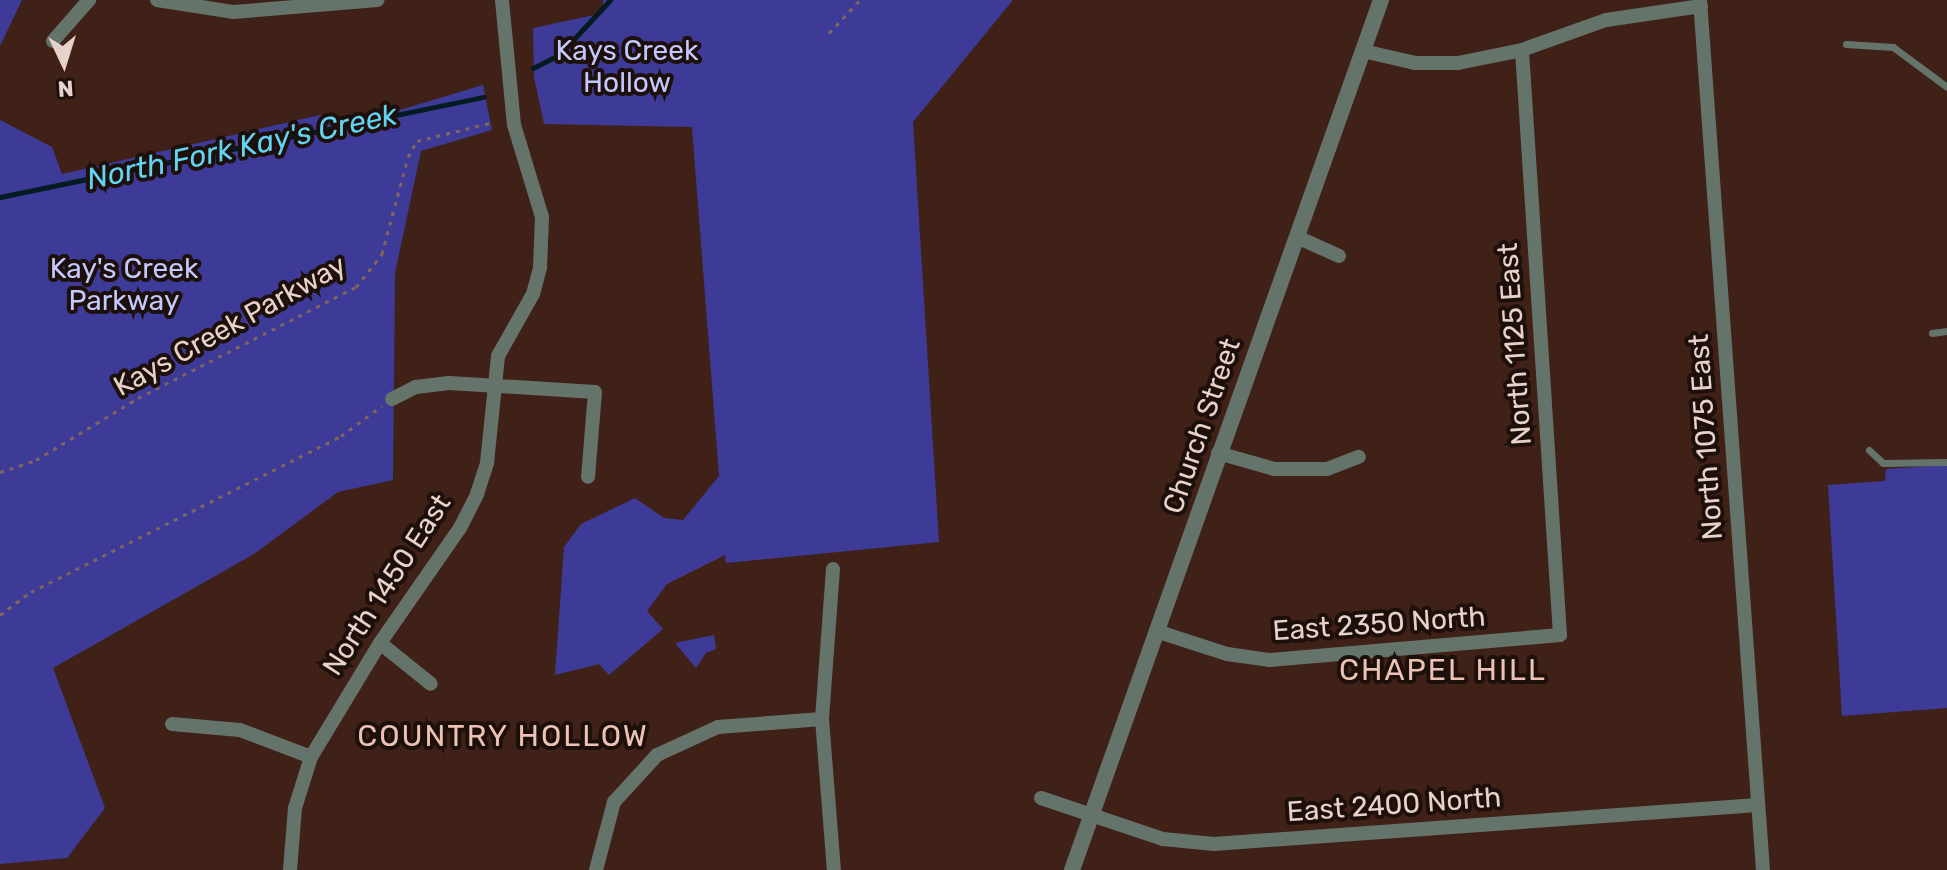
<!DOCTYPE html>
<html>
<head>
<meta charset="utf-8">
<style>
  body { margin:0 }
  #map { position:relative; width:1947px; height:870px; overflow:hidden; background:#402117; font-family:Rubik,sans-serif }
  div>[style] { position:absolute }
  .green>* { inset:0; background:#3e3b98 }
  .stream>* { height:5px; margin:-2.5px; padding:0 2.5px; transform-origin:2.5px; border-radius:2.5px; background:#051b22 }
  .path>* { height:3px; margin-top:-1.5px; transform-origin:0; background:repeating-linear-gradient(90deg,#80655c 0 4px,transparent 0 10px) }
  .service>* { height:7px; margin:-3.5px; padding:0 3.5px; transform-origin:3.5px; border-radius:3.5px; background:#65746b }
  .minor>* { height:14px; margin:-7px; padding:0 7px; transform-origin:7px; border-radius:7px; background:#65746b }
  .tertiary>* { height:16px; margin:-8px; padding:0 8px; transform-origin:8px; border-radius:8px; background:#65746b }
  span { translate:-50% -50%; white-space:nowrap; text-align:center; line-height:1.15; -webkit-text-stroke:8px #1d0f0a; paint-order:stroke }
  .park-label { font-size:28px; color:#c3c9fe }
  .street-label { font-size:28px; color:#e7d2cb }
  .water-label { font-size:30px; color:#63d3f3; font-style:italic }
  .neighbourhood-label { font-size:30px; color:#ebc2b4; letter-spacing:2px }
  .north { position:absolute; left:24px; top:24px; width:80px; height:80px; -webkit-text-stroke:6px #1d0f0a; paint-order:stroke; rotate:176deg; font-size:22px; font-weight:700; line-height:32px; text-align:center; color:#e7d2cb }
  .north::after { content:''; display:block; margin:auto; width:28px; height:36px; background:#e7d2cb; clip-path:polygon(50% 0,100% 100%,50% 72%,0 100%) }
</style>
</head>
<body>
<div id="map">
  <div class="green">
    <i style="clip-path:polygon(0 0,22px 0,0 46px)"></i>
    <i style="clip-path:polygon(603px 0,1013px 0,913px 122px,939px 542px,726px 563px,725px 555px,667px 584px,647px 611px,663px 629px,609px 675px,599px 664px,555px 675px,564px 547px,581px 524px,635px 498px,664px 518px,683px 520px,719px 476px,692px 127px,544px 124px,534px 77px,533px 28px,604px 13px)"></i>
    <i style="clip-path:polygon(483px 85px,492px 130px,421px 151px,395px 273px,393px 480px,338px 492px,254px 554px,53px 668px,105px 808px,67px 858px,0 864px,0 120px,52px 147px,62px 174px,320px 115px,347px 126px)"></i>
    <i style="clip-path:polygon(1947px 465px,1947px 708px,1842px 716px,1828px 485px,1885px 481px,1886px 469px)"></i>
    <i style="clip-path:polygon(714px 635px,716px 649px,706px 653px,696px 668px,675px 643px)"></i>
  </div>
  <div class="stream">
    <i style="left:533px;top:68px;width:30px;rotate:-27deg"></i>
    <i style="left:560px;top:54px;width:74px;rotate:-47.2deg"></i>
    <i style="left:0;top:197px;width:494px;rotate:-11.7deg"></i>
  </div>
  <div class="path">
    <i style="left:829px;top:33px;width:45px;rotate:-46.8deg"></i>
    <i style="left:0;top:472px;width:38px;rotate:-18deg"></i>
    <i style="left:36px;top:460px;width:119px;rotate:-31.3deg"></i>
    <i style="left:138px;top:398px;width:245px;rotate:-27deg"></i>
    <i style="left:356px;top:287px;width:42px;rotate:-51.8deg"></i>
    <i style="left:382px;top:254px;width:100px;rotate:-75deg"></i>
    <i style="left:408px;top:157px;width:18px;rotate:-61deg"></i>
    <i style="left:417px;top:141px;width:79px;rotate:-13.9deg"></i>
    <i style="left:0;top:615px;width:39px;rotate:-37deg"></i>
    <i style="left:31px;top:592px;width:347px;rotate:-26.7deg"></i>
    <i style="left:341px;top:436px;width:51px;rotate:-36.2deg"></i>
  </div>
  <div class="service">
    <i style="left:1846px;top:44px;width:47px;rotate:3.7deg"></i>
    <i style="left:1893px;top:47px;width:67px;rotate:36.5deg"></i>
    <i style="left:1932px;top:333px;width:15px;rotate:-8deg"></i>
    <i style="left:1869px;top:450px;width:19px;rotate:43deg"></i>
    <i style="left:1883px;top:463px;width:64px;rotate:-0.9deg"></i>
  </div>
  <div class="minor">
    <i style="left:157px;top:0;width:78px;rotate:8.9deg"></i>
    <i style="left:234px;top:12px;width:144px;rotate:-4.8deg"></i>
    <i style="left:1700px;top:0;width:872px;rotate:85.86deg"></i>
    <i style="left:53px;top:41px;width:55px;rotate:-48.7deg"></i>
    <i style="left:1363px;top:51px;width:53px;rotate:13deg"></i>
    <i style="left:1415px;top:63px;width:43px"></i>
    <i style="left:1458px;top:63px;width:65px;rotate:-11.5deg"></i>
    <i style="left:1522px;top:50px;width:89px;rotate:-19.7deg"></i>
    <i style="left:1606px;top:20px;width:96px;rotate:-8.4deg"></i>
    <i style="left:1297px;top:237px;width:46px;rotate:24.3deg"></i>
    <i style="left:392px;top:399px;width:27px;rotate:-27deg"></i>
    <i style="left:416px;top:387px;width:33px;rotate:-7deg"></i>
    <i style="left:449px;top:383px;width:146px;rotate:3.5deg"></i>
    <i style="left:595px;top:392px;width:85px;rotate:94.7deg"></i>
    <i style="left:1218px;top:453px;width:58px;rotate:15.9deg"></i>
    <i style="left:1274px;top:469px;width:53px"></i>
    <i style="left:1327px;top:469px;width:34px;rotate:-21deg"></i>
    <i style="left:833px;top:569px;width:150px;rotate:94.2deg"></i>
    <i style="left:822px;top:719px;width:151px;rotate:85.5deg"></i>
    <i style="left:1159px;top:632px;width:71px;rotate:17.9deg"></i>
    <i style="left:1227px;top:654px;width:42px;rotate:8.1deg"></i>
    <i style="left:1269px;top:660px;width:292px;rotate:-4.9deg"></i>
    <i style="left:1560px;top:635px;width:586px;rotate:-93.72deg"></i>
    <i style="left:380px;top:643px;width:65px;rotate:38.8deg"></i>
    <i style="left:172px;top:724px;width:68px;rotate:5deg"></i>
    <i style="left:240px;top:730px;width:76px;rotate:20.8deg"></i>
    <i style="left:1041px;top:798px;width:129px;rotate:18.6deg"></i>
    <i style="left:1163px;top:839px;width:51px;rotate:5.6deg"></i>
    <i style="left:1214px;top:844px;width:545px;rotate:-4.1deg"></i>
    <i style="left:290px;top:870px;width:62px;rotate:-85.4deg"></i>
    <i style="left:295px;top:808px;width:53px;rotate:-72.6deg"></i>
    <i style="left:311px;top:757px;width:133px;rotate:-58.8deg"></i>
    <i style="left:380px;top:643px;width:140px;rotate:-55.2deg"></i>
    <i style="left:460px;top:528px;width:38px;rotate:-63deg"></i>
    <i style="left:477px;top:494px;width:33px;rotate:-72deg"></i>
    <i style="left:487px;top:463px;width:108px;rotate:-84.1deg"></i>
    <i style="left:498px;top:356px;width:71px;rotate:-60.6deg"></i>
    <i style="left:533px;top:294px;width:28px;rotate:-75deg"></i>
    <i style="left:540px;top:267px;width:50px;rotate:-87.7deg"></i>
    <i style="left:542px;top:217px;width:96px;rotate:-106.9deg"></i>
    <i style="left:514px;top:125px;width:126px;rotate:-95.5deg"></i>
    <i style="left:596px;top:870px;width:70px;rotate:-75.2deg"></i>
    <i style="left:614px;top:802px;width:64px;rotate:-47.5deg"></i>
    <i style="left:657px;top:755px;width:67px;rotate:-24.7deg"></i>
    <i style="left:718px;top:727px;width:104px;rotate:-4.4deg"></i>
  </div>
  <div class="tertiary">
    <i style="left:1072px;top:870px;width:923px;rotate:-70.45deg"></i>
  </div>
  <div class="park-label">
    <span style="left:627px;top:67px">Kays Creek<br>Hollow</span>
    <span style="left:124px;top:285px">Kay's Creek<br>Parkway</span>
  </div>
  <div class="street-label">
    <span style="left:230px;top:326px;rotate:-29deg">Kays Creek Parkway</span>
    <span style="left:1515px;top:344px;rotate:-94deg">North 1125 East</span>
    <span style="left:1202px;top:426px;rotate:-71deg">Church Street</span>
    <span style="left:1706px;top:437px;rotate:-94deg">North 1075 East</span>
    <span style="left:387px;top:585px;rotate:-57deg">North 1450 East</span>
    <span style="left:1379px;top:624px;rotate:-4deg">East 2350 North</span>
    <span style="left:1394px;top:805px;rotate:-4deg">East 2400 North</span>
  </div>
  <div class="water-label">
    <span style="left:242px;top:147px;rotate:-12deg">North Fork Kay's Creek</span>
  </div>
  <div class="neighbourhood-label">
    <span style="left:1443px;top:670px">CHAPEL HILL</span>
    <span style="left:503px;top:736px">COUNTRY HOLLOW</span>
  </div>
  <div class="north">N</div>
</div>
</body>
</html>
